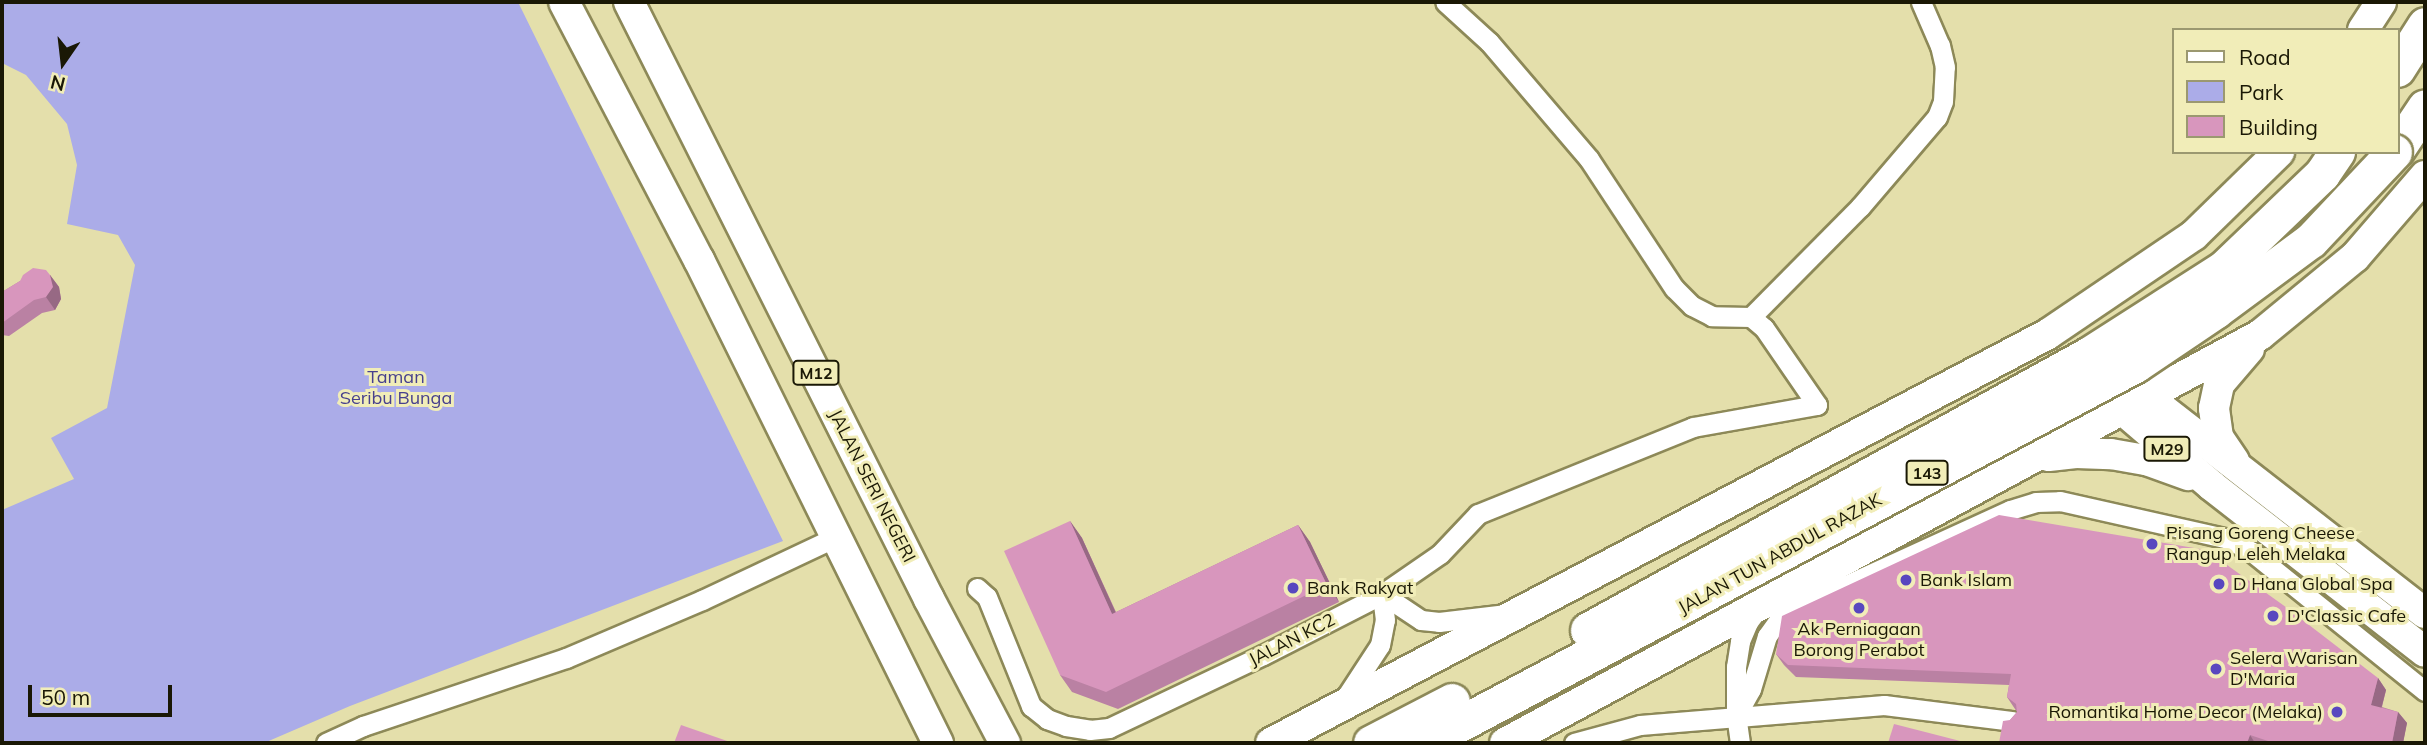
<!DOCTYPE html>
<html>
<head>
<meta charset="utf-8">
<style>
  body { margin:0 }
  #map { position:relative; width:2427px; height:745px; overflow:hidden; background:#e4dfab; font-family:Mulish,sans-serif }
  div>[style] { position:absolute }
  .green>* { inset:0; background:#abace8 }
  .roads { filter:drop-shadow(2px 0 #8d8958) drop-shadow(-2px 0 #8d8958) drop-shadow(0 2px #8d8958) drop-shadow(0 -2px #8d8958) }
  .street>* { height:19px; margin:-9.5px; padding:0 9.5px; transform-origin:9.5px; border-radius:9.5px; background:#fff }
  .primary>* { height:30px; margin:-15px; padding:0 15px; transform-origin:15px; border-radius:15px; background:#fff }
  .highway>* { height:35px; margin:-17.5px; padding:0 17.5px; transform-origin:17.5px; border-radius:17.5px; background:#fff }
  .bridges { filter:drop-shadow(2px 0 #8d8958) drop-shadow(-2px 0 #8d8958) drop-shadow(0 2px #8d8958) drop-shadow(0 -2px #8d8958) }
  .highway-bridge>* { height:35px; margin:-17.5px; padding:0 17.5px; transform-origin:17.5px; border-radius:17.5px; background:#fff }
  .wall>* { inset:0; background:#ba81a3 }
  .shaded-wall>* { inset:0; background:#976984 }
  .building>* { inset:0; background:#d896bd }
  .dots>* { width:19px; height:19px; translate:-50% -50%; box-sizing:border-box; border:4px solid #f1edb8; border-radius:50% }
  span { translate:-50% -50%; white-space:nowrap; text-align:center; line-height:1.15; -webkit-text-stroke:6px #f1edb8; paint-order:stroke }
  .shield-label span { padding:2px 5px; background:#f1edb8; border:2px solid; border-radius:5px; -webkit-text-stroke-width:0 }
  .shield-label { font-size:16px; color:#1a1805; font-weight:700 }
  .park-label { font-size:18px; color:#47408d }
  .street-label { font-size:18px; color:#1a1805 }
  .poi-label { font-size:18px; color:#1a1805 }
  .left { translate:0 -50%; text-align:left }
  .right { translate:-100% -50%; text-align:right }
  .frame { position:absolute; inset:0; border:4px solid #1a1805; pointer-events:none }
  .legend { position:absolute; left:2172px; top:28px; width:228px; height:126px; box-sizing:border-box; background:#f1edb8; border:2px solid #9b9870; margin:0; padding:9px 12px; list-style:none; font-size:21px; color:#1a1805 }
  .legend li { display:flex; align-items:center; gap:14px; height:35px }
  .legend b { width:35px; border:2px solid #9b9870 }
  .north { position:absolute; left:28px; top:28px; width:70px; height:70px; -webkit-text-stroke:5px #f1edb8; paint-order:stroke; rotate:194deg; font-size:19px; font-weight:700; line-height:28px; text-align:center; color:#1a1805 }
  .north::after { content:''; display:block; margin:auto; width:24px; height:32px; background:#1a1805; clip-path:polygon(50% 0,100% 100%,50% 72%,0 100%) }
  .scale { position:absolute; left:28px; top:685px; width:144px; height:32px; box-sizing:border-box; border:4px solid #1a1805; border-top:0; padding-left:9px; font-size:21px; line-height:24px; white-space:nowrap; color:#1a1805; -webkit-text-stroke:5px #f1edb8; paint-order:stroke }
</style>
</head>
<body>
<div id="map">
  <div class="green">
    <i style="clip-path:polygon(2px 2px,518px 2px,783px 541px,350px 706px,264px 743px,4px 743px,2px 510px,74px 479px,51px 438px,107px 408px,135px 265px,118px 235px,67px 224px,77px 165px,67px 124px,26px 75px,2px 63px)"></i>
  </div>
  <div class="roads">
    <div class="street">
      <i style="left:1751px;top:317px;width:155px;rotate:-45.3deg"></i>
      <i style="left:1860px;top:207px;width:118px;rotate:-49.5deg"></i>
      <i style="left:1937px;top:117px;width:17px;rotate:-69deg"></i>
      <i style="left:1943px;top:101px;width:34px;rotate:-87deg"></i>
      <i style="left:1945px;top:67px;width:22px;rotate:-103deg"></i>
      <i style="left:1940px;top:46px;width:48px;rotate:-113.4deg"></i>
      <i style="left:977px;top:588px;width:13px;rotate:42deg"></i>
      <i style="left:987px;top:597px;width:118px;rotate:68deg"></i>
      <i style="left:1031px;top:706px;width:21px;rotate:39deg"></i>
      <i style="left:1047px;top:719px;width:20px;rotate:20deg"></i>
      <i style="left:1066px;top:726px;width:24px;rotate:9deg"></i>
      <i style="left:1090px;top:730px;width:19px;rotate:-6deg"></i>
      <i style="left:1109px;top:728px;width:170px;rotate:-25.4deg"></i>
      <i style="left:1263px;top:655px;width:134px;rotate:-27.1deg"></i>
      <i style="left:1382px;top:594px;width:70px;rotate:-34.6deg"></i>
      <i style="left:1440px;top:554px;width:55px;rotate:-46.5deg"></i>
      <i style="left:1478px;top:514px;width:232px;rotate:-22deg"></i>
      <i style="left:1693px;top:427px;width:126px;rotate:-10.1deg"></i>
      <i style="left:1817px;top:405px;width:93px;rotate:-124.5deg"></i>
      <i style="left:1764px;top:328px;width:17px;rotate:-140deg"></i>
      <i style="left:1751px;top:317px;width:39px;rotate:-179deg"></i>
      <i style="left:1712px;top:316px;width:22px;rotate:-153deg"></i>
      <i style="left:1692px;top:306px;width:25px;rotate:-135deg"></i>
      <i style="left:1674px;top:288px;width:154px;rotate:-123.4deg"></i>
      <i style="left:1589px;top:159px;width:154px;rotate:-130.5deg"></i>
      <i style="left:1489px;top:42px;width:59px;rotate:-137.7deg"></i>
      <i style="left:1382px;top:594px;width:47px;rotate:33.7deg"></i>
      <i style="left:1421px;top:620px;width:18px;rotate:6deg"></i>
      <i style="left:1439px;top:622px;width:66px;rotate:-6.9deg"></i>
      <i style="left:1342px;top:703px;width:69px;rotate:-56.8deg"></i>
      <i style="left:1380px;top:645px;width:25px;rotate:-79deg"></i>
      <i style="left:1385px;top:620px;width:26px;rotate:-97deg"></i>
      <i style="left:1736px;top:716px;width:31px;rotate:-61deg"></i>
      <i style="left:1751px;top:689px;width:55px;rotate:-73.2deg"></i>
      <i style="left:1767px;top:636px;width:27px;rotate:-54deg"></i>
      <i style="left:1783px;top:614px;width:250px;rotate:-24.6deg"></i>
      <i style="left:2010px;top:510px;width:27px;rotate:-17deg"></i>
      <i style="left:2036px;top:502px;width:24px;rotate:-2deg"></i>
      <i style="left:2060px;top:501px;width:172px;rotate:12.7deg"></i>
      <i style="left:2228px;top:539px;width:27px;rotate:28deg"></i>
      <i style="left:2252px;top:552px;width:222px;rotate:38.8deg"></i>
      <i style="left:326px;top:743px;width:41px;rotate:-24.7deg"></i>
      <i style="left:363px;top:726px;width:214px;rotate:-18.5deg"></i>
      <i style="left:566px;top:658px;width:148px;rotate:-23.1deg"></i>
      <i style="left:702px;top:600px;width:148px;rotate:-25.2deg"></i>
      <i style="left:1574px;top:743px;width:68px;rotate:-15.3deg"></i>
      <i style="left:1640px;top:725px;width:245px;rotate:-4.7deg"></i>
      <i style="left:1884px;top:705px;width:130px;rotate:7.1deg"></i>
      <i style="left:1740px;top:743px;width:27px;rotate:-98deg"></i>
      <i style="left:1736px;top:716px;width:49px;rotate:-90deg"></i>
      <i style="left:1736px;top:667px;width:26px;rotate:-81deg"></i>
      <i style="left:1740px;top:641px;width:21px;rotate:-67deg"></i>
      <i style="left:1748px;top:622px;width:15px;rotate:-53deg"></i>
    </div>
    <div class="primary">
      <i style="left:564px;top:2px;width:291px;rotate:62.4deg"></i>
      <i style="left:699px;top:260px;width:539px;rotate:63.67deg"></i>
      <i style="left:629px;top:2px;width:668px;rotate:63.32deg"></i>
      <i style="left:929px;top:599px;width:163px;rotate:62.2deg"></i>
      <i style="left:2363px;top:30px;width:33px;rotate:-57deg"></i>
      <i style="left:2133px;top:386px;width:370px;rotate:37.9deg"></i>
      <i style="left:2109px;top:398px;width:135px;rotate:40.5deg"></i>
      <i style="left:2212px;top:486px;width:270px;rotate:37.9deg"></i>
      <i style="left:2049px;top:456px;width:27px;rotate:-6deg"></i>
      <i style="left:2076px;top:453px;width:35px;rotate:2deg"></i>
      <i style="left:2111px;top:454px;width:36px;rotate:10deg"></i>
      <i style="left:2146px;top:460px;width:45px;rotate:19.7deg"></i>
      <i style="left:2234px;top:461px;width:29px;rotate:-124deg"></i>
      <i style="left:2218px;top:437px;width:29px;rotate:-98deg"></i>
      <i style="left:2214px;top:408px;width:25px;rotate:-78deg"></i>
      <i style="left:2219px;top:384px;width:46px;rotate:-49.4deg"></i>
      <i style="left:1271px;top:743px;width:878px;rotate:-27.76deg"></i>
      <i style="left:2048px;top:334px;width:176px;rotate:-34.1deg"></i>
      <i style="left:2194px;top:235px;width:119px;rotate:-44.3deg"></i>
      <i style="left:1505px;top:743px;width:858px;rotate:-28.39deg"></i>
      <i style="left:2260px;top:335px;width:123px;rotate:-39.4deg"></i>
      <i style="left:2355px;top:257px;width:107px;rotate:-49.2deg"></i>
    </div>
    <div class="highway">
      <i style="left:2397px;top:69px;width:52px;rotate:-57.5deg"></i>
      <i style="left:2397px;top:149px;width:50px;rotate:-56.3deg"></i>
    </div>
  </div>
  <div class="bridges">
    <div class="highway-bridge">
      <i style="left:1588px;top:630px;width:571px;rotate:-28.81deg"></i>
      <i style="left:2088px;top:355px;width:161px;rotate:-32.6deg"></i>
      <i style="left:2224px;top:268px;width:136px;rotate:-43.8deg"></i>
      <i style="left:2322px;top:174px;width:27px;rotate:-56deg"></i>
      <i style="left:1371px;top:743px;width:91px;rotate:-27.4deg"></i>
      <i style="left:1424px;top:743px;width:805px;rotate:-28deg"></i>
      <i style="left:2135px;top:365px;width:97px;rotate:-34deg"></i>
      <i style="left:2215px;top:311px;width:119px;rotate:-36.5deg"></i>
      <i style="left:2311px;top:240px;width:121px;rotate:-46.7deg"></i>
    </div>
  </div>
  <div class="wall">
    <i style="clip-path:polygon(50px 275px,59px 287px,61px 299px,55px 310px,42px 313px,9px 336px,2px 335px,2px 292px,20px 281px)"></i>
    <i style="clip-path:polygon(1070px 521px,1082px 538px,1116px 612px,1298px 525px,1310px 542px,1339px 602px,1118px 709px,1072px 692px,1060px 675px)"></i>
    <i style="clip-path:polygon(1776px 654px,2378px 678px,2386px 690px,2382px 707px,2398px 712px,2407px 723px,2403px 743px,1999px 743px,2010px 720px,2017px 712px,2007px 697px,2009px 685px,1796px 677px,1784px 665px)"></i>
  </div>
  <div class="shaded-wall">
    <i style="clip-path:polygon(50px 275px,59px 287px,61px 299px,55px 310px,46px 297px)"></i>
    <i style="clip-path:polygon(1070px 521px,1082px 538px,1124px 631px,1112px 614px)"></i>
    <i style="clip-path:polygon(1298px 525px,1310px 542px,1339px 602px,1327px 585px)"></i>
    <i style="clip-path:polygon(2378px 678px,2386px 690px,2379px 717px,2371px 705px)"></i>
    <i style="clip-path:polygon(2398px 712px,2407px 723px,2403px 743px,2392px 743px)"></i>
    <i style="clip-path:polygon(2250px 735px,2255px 743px,2247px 743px)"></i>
  </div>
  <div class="building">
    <i style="clip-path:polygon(33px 268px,46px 270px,50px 275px,53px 287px,46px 297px,34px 300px,2px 323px,2px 292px,20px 281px,23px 275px)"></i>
    <i style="clip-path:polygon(1999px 515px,2206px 550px,2283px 605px,2378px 678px,2371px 705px,2398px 712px,2392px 743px,2274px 743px,2250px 735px,2247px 743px,1999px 743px,2003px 721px,2010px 720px,2017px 712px,2016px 704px,2007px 697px,2011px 674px,1788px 665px,1776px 654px,1782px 616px)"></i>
    <i style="clip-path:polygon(1070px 521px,1112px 614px,1298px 525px,1327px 585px,1106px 692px,1060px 675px,1004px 551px)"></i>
    <i style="clip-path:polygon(1894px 724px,1968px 743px,1888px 743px)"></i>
    <i style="clip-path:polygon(681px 725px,733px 743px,674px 743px)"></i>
  </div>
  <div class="dots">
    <i style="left:2152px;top:544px;background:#5847bf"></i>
    <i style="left:1906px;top:580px;background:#5847bf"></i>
    <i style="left:2219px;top:584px;background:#5847bf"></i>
    <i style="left:1293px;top:588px;background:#5847bf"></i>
    <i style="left:1859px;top:608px;background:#5847bf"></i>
    <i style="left:2273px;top:616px;background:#5847bf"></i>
    <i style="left:2216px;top:669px;background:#5847bf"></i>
    <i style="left:2337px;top:712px;background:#5847bf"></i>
  </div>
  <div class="shield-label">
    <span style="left:816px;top:373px">M12</span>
    <span style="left:2167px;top:449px">M29</span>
    <span style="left:1927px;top:473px">143</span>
  </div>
  <div class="park-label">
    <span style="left:396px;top:388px">Taman<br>Seribu Bunga</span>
  </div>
  <div class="street-label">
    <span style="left:872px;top:486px;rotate:63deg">JALAN SERI NEGERI</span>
    <span style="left:1780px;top:554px;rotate:-29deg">JALAN TUN ABDUL RAZAK</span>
    <span style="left:1292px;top:640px;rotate:-27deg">JALAN KC2</span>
  </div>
  <div class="poi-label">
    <span class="left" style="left:2166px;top:544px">Pisang Goreng Cheese<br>Rangup Leleh Melaka</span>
    <span class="left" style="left:1920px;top:580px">Bank Islam</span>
    <span class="left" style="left:2233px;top:584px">D Hana Global Spa</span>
    <span class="left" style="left:1307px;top:588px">Bank Rakyat</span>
    <span class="left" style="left:2287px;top:616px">D'Classic Cafe</span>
    <span style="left:1859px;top:640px">Ak Perniagaan<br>Borong Perabot</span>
    <span class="left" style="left:2230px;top:669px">Selera Warisan<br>D'Maria</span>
    <span class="right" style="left:2323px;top:712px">Romantika Home Decor (Melaka)</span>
  </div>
  <div class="frame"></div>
  <ul class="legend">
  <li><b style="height:9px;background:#fff"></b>Road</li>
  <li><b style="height:19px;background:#abace8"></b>Park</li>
  <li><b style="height:19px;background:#d896bd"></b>Building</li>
  </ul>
  <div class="north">N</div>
  <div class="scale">50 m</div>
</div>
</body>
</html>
